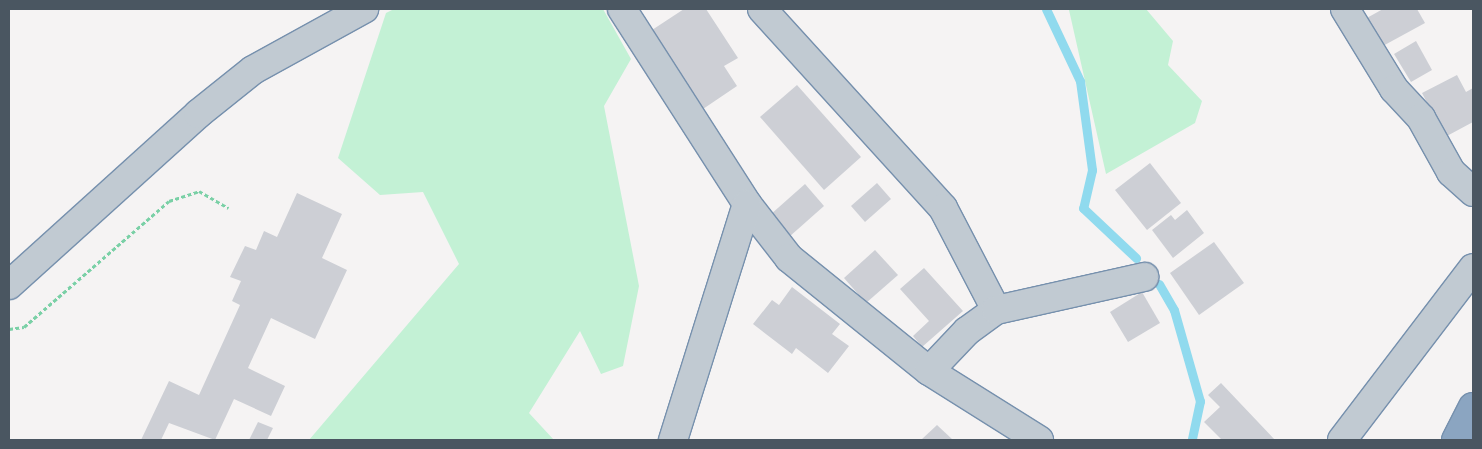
<!DOCTYPE html>
<html>
<head>
<meta charset="utf-8">
<style>
  body { margin:0 }
  #map { position:relative; width:1482px; height:449px; overflow:hidden; background:#f5f3f3; font-family:Roboto,sans-serif }
  div>[style] { position:absolute }
  .green>* { inset:0; background:#c3f1d5 }
  .stream>* { height:9px; margin:-4.5px; padding:0 4.5px; transform-origin:4.5px; border-radius:4.5px; background:#90daee }
  .building>* { inset:0; background:#cdcfd5 }
  .path>* { height:3px; margin-top:-1.5px; transform-origin:0; background:repeating-linear-gradient(90deg,#7ad0a6 0 4px,transparent 0 6.5px) }
  .roads { filter:drop-shadow(1px 0 #7690ad) drop-shadow(-1px 0 #7690ad) drop-shadow(0 1px #7690ad) drop-shadow(0 -1px #7690ad) }
  .minor>* { height:28px; margin:-14px; padding:0 14px; transform-origin:14px; border-radius:14px; background:#c1cad2 }
  .highway>* { height:28px; margin:-14px; padding:0 14px; transform-origin:14px; border-radius:14px; background:#8ba5c1 }
  span { translate:-50% -50%; white-space:nowrap; text-align:center; line-height:1.15; -webkit-text-stroke:4px #fff; paint-order:stroke }
  .frame { position:absolute; inset:0; border:10px solid #4a5661; pointer-events:none }
</style>
</head>
<body>
<div id="map">
  <div class="green">
    <i style="clip-path:polygon(394px 9px,603px 9px,631px 59px,604px 106px,639px 286px,623px 366px,601px 374px,580px 331px,529px 413px,554px 440px,309px 440px,459px 264px,423px 192px,380px 195px,338px 158px,386px 13px)"></i>
    <i style="clip-path:polygon(1146px 9px,1173px 41px,1168px 65px,1202px 101px,1195px 123px,1106px 174px,1069px 10px)"></i>
  </div>
  <div class="stream">
    <i style="left:1046px;top:9px;width:80px;rotate:64.7deg"></i>
    <i style="left:1080px;top:81px;width:90px;rotate:82.3deg"></i>
    <i style="left:1092px;top:170px;width:39px;rotate:103deg"></i>
    <i style="left:1083px;top:208px;width:73px;rotate:43.3deg"></i>
    <i style="left:1159px;top:284px;width:30px;rotate:60deg"></i>
    <i style="left:1174px;top:310px;width:95px;rotate:74.1deg"></i>
    <i style="left:1200px;top:401px;width:40px;rotate:102deg"></i>
  </div>
  <div class="building">
    <i style="clip-path:polygon(684px 9px,706px 9px,738px 58px,724px 66px,737px 86px,703px 109px,652px 30px)"></i>
    <i style="clip-path:polygon(1383px 9px,1417px 9px,1425px 23px,1381px 47px,1365px 19px)"></i>
    <i style="clip-path:polygon(1416px 41px,1432px 70px,1411px 82px,1394px 54px)"></i>
    <i style="clip-path:polygon(1457px 75px,1466px 92px,1473px 88px,1473px 122px,1445px 137px,1422px 93px)"></i>
    <i style="clip-path:polygon(797px 85px,861px 157px,824px 190px,760px 117px)"></i>
    <i style="clip-path:polygon(1150px 163px,1181px 203px,1147px 230px,1115px 190px)"></i>
    <i style="clip-path:polygon(877px 183px,891px 199px,865px 222px,851px 206px)"></i>
    <i style="clip-path:polygon(805px 184px,824px 206px,789px 237px,770px 215px)"></i>
    <i style="clip-path:polygon(297px 193px,342px 214px,322px 258px,347px 270px,315px 339px,271px 318px,248px 368px,285px 386px,271px 416px,234px 399px,215px 440px,169px 423px,161px 440px,141px 440px,169px 381px,199px 395px,240px 305px,232px 301px,241px 281px,230px 277px,245px 246px,256px 250px,264px 231px,277px 237px)"></i>
    <i style="clip-path:polygon(1187px 210px,1204px 233px,1173px 258px,1152px 230px,1171px 215px,1175px 220px)"></i>
    <i style="clip-path:polygon(1214px 242px,1244px 283px,1199px 315px,1170px 273px)"></i>
    <i style="clip-path:polygon(875px 250px,898px 275px,866px 303px,844px 278px)"></i>
    <i style="clip-path:polygon(924px 268px,963px 311px,922px 347px,913px 336px,929px 321px,900px 289px)"></i>
    <i style="clip-path:polygon(792px 287px,840px 324px,832px 334px,849px 346px,828px 373px,796px 348px,792px 354px,753px 324px,772px 300px,779px 305px)"></i>
    <i style="clip-path:polygon(1142px 292px,1160px 323px,1128px 342px,1110px 312px)"></i>
    <i style="clip-path:polygon(1221px 383px,1275px 440px,1222px 440px,1204px 422px,1220px 407px,1208px 395px)"></i>
    <i style="clip-path:polygon(258px 422px,273px 428px,267px 440px,249px 440px)"></i>
    <i style="clip-path:polygon(937px 425px,953px 440px,921px 440px)"></i>
  </div>
  <div class="path">
    <i style="left:9px;top:329px;width:15px;rotate:-8deg"></i>
    <i style="left:24px;top:327px;width:192px;rotate:-41deg"></i>
    <i style="left:169px;top:201px;width:32px;rotate:-18deg"></i>
    <i style="left:199px;top:191px;width:34px;rotate:30deg"></i>
  </div>
  <div class="roads">
    <div class="minor">
      <i style="left:622px;top:9px;width:232px;rotate:57.3deg"></i>
      <i style="left:747px;top:204px;width:68px;rotate:52.1deg"></i>
      <i style="left:789px;top:258px;width:180px;rotate:38.9deg"></i>
      <i style="left:929px;top:371px;width:130px;rotate:32.1deg"></i>
      <i style="left:762px;top:9px;width:269px;rotate:47.7deg"></i>
      <i style="left:943px;top:208px;width:115px;rotate:62.5deg"></i>
      <i style="left:996px;top:310px;width:36px;rotate:144deg"></i>
      <i style="left:967px;top:331px;width:55px;rotate:133.5deg"></i>
      <i style="left:1345px;top:9px;width:94px;rotate:58.5deg"></i>
      <i style="left:1394px;top:89px;width:40px;rotate:47deg"></i>
      <i style="left:1421px;top:118px;width:62px;rotate:60.9deg"></i>
      <i style="left:1451px;top:172px;width:30px;rotate:42deg"></i>
      <i style="left:9px;top:285px;width:255px;rotate:-42.1deg"></i>
      <i style="left:198px;top:114px;width:70px;rotate:-38.7deg"></i>
      <i style="left:253px;top:70px;width:127px;rotate:-28.8deg"></i>
      <i style="left:996px;top:310px;width:152px;rotate:-12.6deg"></i>
      <i style="left:673px;top:440px;width:247px;rotate:-72.6deg"></i>
      <i style="left:1342px;top:440px;width:216px;rotate:-52.7deg"></i>
    </div>
    <div class="highway">
      <i style="left:1456px;top:440px;width:37px;rotate:-63deg"></i>
    </div>
  </div>
  <div class="frame"></div>
</div>
</body>
</html>
